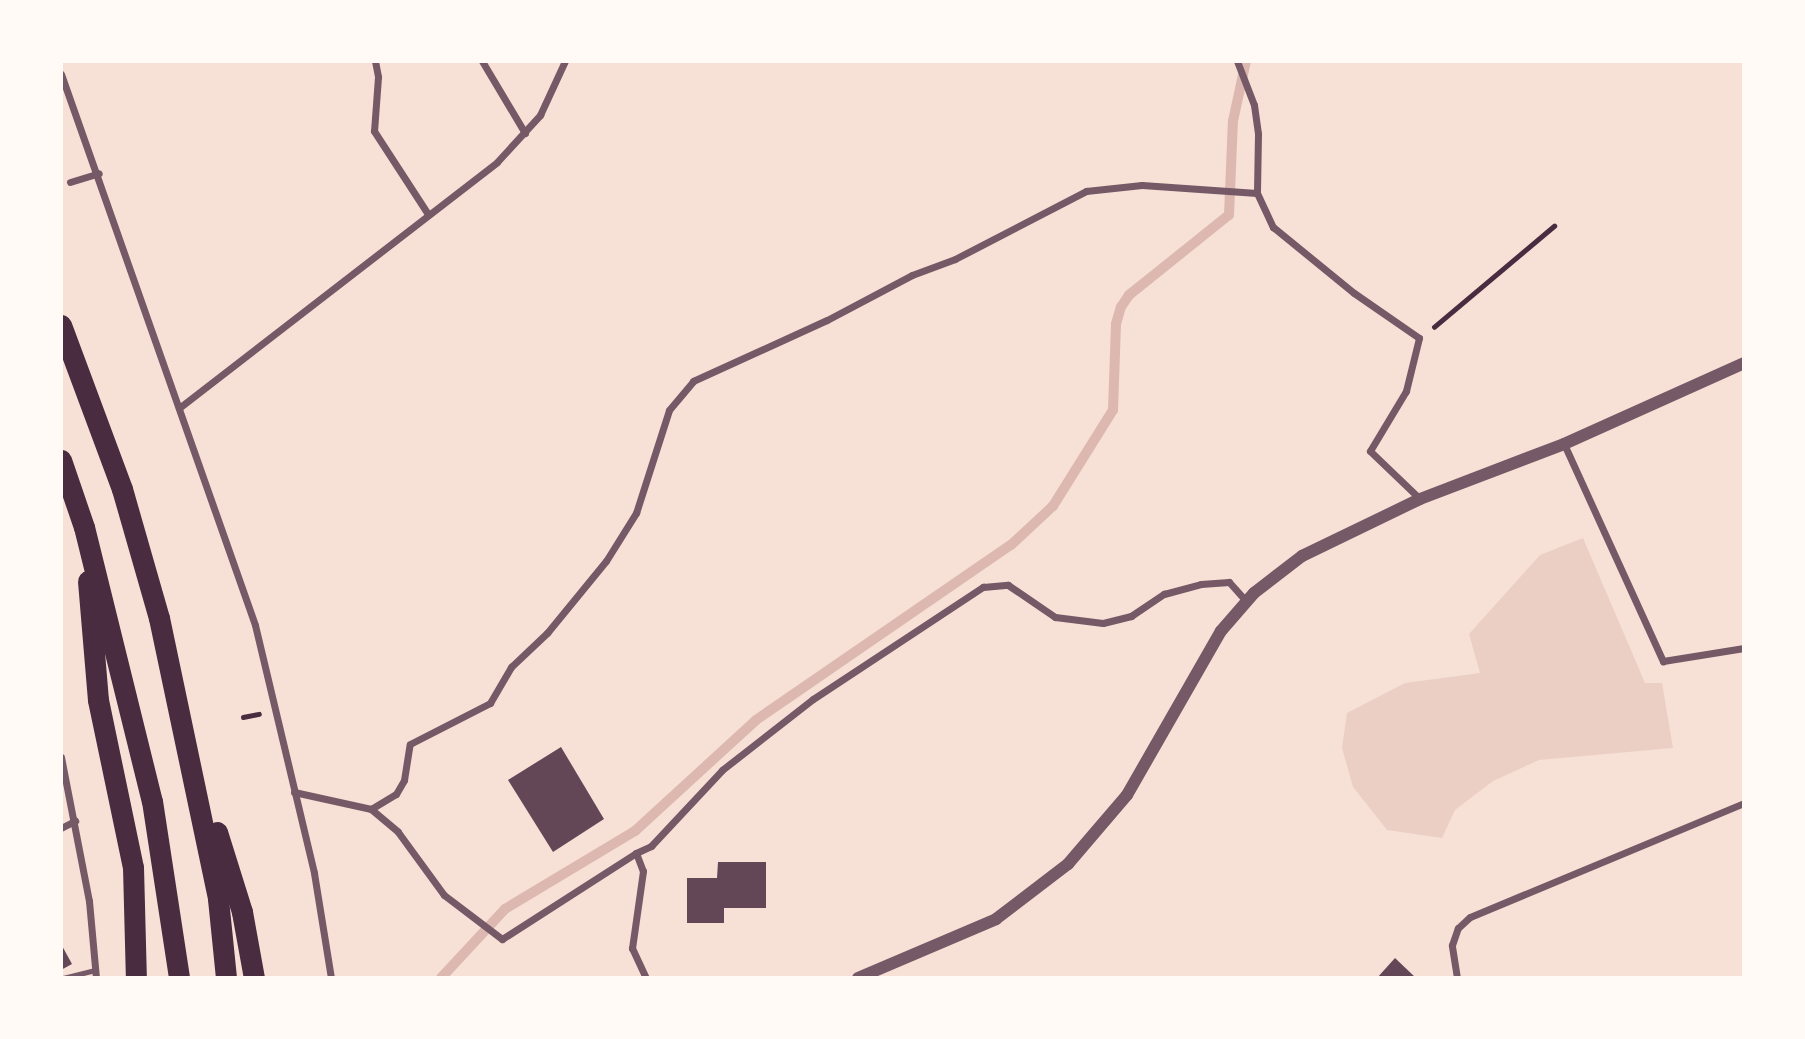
<!DOCTYPE html>
<html>
<head>
<meta charset="utf-8">
<style>
  body { margin:0 }
  #map { position:relative; width:1805px; height:1039px; overflow:hidden; background:#f7e1d7; font-family:"PT Sans Narrow",sans-serif }
  div>[style] { position:absolute }
  .green>* { inset:0; background:#ebcfc5 }
  .stream>* { height:10px; margin:-5px; padding:0 5px; transform-origin:5px; border-radius:5px; background:#dcb8b0 }
  .building>* { inset:0; background:#644757 }
  .path>* { height:4.5px; margin:-2.25px; padding:0 2.25px; transform-origin:2.25px; border-radius:2.25px; background:#4a2c40 }
  .service>* { height:5px; margin:-2.5px; padding:0 2.5px; transform-origin:2.5px; border-radius:2.5px; background:#755966 }
  .minor>* { height:7px; margin:-3.5px; padding:0 3.5px; transform-origin:3.5px; border-radius:3.5px; background:#755966 }
  .tertiary>* { height:12px; margin:-6px; padding:0 6px; transform-origin:6px; border-radius:6px; background:#755966 }
  .motorway>* { height:21px; margin:-10.5px; padding:0 10.5px; transform-origin:10.5px; border-radius:10.5px; background:#4a2c40 }
  span { translate:-50% -50%; white-space:nowrap; text-align:center; line-height:1.15; -webkit-text-stroke:5px #fffaf5; paint-order:stroke }
  .frame { position:absolute; inset:0; border:63px solid #fffaf5; pointer-events:none }
</style>
</head>
<body>
<div id="map">
  <div class="green">
    <i style="clip-path:polygon(1583px 538px,1645px 683px,1662px 683px,1673px 748px,1539px 760px,1493px 781px,1455px 810px,1442px 838px,1387px 830px,1353px 787px,1342px 748px,1347px 713px,1405px 683px,1480px 673px,1469px 634px,1540px 555px)"></i>
  </div>
  <div class="stream">
    <i style="left:441px;top:978px;width:94px;rotate:-47.2deg"></i>
    <i style="left:505px;top:909px;width:152px;rotate:-31deg"></i>
    <i style="left:635px;top:831px;width:164px;rotate:-42.5deg"></i>
    <i style="left:756px;top:720px;width:309px;rotate:-34.5deg"></i>
    <i style="left:1011px;top:545px;width:57px;rotate:-42.9deg"></i>
    <i style="left:1053px;top:506px;width:113px;rotate:-58deg"></i>
    <i style="left:1113px;top:410px;width:86px;rotate:-88deg"></i>
    <i style="left:1116px;top:324px;width:18px;rotate:-74deg"></i>
    <i style="left:1121px;top:307px;width:14px;rotate:-56deg"></i>
    <i style="left:1129px;top:295px;width:128px;rotate:-38.7deg"></i>
    <i style="left:1229px;top:215px;width:94px;rotate:-87.6deg"></i>
    <i style="left:1233px;top:121px;width:61px;rotate:-77.8deg"></i>
  </div>
  <div class="building">
    <i style="clip-path:polygon(561px 747px,604px 819px,553px 852px,508px 780px)"></i>
    <i style="clip-path:polygon(718px 862px,766px 862px,766px 908px,724px 908px,724px 923px,687px 923px,687px 878px,717px 878px)"></i>
    <i style="clip-path:polygon(61px 944px,72px 964px,61px 970px)"></i>
    <i style="clip-path:polygon(1395px 958px,1416px 978px,1377px 978px)"></i>
  </div>
  <div class="path">
    <i style="left:1434px;top:327px;width:157px;rotate:-40.1deg"></i>
    <i style="left:243px;top:717px;width:16px;rotate:-11deg"></i>
  </div>
  <div class="service">
    <i style="left:63px;top:978px;width:33px;rotate:-14deg"></i>
  </div>
  <div class="minor">
    <i style="left:375px;top:61px;width:16px;rotate:79deg"></i>
    <i style="left:378px;top:77px;width:54px;rotate:94.2deg"></i>
    <i style="left:374px;top:131px;width:99px;rotate:57deg"></i>
    <i style="left:482px;top:61px;width:84px;rotate:59.2deg"></i>
    <i style="left:1237px;top:61px;width:47px;rotate:68.9deg"></i>
    <i style="left:1254px;top:105px;width:29px;rotate:82deg"></i>
    <i style="left:1258px;top:134px;width:59px;rotate:91deg"></i>
    <i style="left:1257px;top:193px;width:38px;rotate:65deg"></i>
    <i style="left:1273px;top:227px;width:104px;rotate:39.2deg"></i>
    <i style="left:1354px;top:293px;width:79px;rotate:34.7deg"></i>
    <i style="left:1419px;top:338px;width:55px;rotate:103.8deg"></i>
    <i style="left:1406px;top:391px;width:70px;rotate:121deg"></i>
    <i style="left:1370px;top:451px;width:69px;rotate:43.8deg"></i>
    <i style="left:61px;top:74px;width:584px;rotate:70.6deg"></i>
    <i style="left:255px;top:625px;width:255px;rotate:76.6deg"></i>
    <i style="left:314px;top:873px;width:106px;rotate:80.8deg"></i>
    <i style="left:70px;top:182px;width:30px;rotate:-17deg"></i>
    <i style="left:179px;top:408px;width:402px;rotate:-37.7deg"></i>
    <i style="left:497px;top:162px;width:64px;rotate:-47.5deg"></i>
    <i style="left:540px;top:115px;width:60px;rotate:-65.2deg"></i>
    <i style="left:1564px;top:444px;width:239px;rotate:65.5deg"></i>
    <i style="left:1663px;top:661px;width:82px;rotate:-9.1deg"></i>
    <i style="left:61px;top:757px;width:147px;rotate:79deg"></i>
    <i style="left:89px;top:901px;width:77px;rotate:84.8deg"></i>
    <i style="left:294px;top:792px;width:79px;rotate:12.4deg"></i>
    <i style="left:371px;top:809px;width:35px;rotate:40deg"></i>
    <i style="left:398px;top:832px;width:78px;rotate:53.9deg"></i>
    <i style="left:444px;top:895px;width:73px;rotate:37.2deg"></i>
    <i style="left:502px;top:939px;width:159px;rotate:-32.7deg"></i>
    <i style="left:636px;top:853px;width:19px;rotate:69deg"></i>
    <i style="left:643px;top:871px;width:78px;rotate:98.1deg"></i>
    <i style="left:632px;top:948px;width:33px;rotate:65deg"></i>
    <i style="left:371px;top:809px;width:29px;rotate:-31deg"></i>
    <i style="left:396px;top:794px;width:16px;rotate:-60deg"></i>
    <i style="left:404px;top:780px;width:36px;rotate:-81deg"></i>
    <i style="left:410px;top:744px;width:90px;rotate:-27.1deg"></i>
    <i style="left:490px;top:703px;width:42px;rotate:-59.7deg"></i>
    <i style="left:511px;top:667px;width:50px;rotate:-43.4deg"></i>
    <i style="left:547px;top:633px;width:93px;rotate:-50.7deg"></i>
    <i style="left:606px;top:561px;width:57px;rotate:-58deg"></i>
    <i style="left:636px;top:513px;width:108px;rotate:-72.2deg"></i>
    <i style="left:669px;top:410px;width:38px;rotate:-50deg"></i>
    <i style="left:693px;top:381px;width:147px;rotate:-24.5deg"></i>
    <i style="left:827px;top:320px;width:96px;rotate:-27.9deg"></i>
    <i style="left:912px;top:275px;width:46px;rotate:-20.4deg"></i>
    <i style="left:955px;top:259px;width:148px;rotate:-27.4deg"></i>
    <i style="left:1086px;top:191px;width:56px;rotate:-6.1deg"></i>
    <i style="left:1142px;top:185px;width:115px;rotate:4deg"></i>
    <i style="left:61px;top:828px;width:16px;rotate:-27deg"></i>
    <i style="left:636px;top:853px;width:17px;rotate:-25deg"></i>
    <i style="left:651px;top:846px;width:104px;rotate:-46.9deg"></i>
    <i style="left:722px;top:770px;width:115px;rotate:-38deg"></i>
    <i style="left:813px;top:699px;width:204px;rotate:-33.4deg"></i>
    <i style="left:983px;top:587px;width:25px;rotate:-5deg"></i>
    <i style="left:1008px;top:585px;width:57px;rotate:34.2deg"></i>
    <i style="left:1055px;top:617px;width:48px;rotate:7.1deg"></i>
    <i style="left:1103px;top:623px;width:29px;rotate:-14deg"></i>
    <i style="left:1131px;top:616px;width:40px;rotate:-34deg"></i>
    <i style="left:1164px;top:594px;width:38px;rotate:-15deg"></i>
    <i style="left:1201px;top:584px;width:28px;rotate:-4deg"></i>
    <i style="left:1229px;top:582px;width:25px;rotate:48deg"></i>
    <i style="left:1457px;top:978px;width:33px;rotate:-99deg"></i>
    <i style="left:1452px;top:945px;width:18px;rotate:-71deg"></i>
    <i style="left:1458px;top:928px;width:16px;rotate:-43deg"></i>
    <i style="left:1470px;top:917px;width:297px;rotate:-22.6deg"></i>
  </div>
  <div class="tertiary">
    <i style="left:858px;top:978px;width:150px;rotate:-23.1deg"></i>
    <i style="left:996px;top:919px;width:91px;rotate:-37.4deg"></i>
    <i style="left:1068px;top:864px;width:91px;rotate:-49.5deg"></i>
    <i style="left:1127px;top:795px;width:189px;rotate:-60.2deg"></i>
    <i style="left:1221px;top:631px;width:50px;rotate:-49deg"></i>
    <i style="left:1254px;top:593px;width:61px;rotate:-37.6deg"></i>
    <i style="left:1302px;top:556px;width:131px;rotate:-25.8deg"></i>
    <i style="left:1420px;top:499px;width:154px;rotate:-20.9deg"></i>
    <i style="left:1564px;top:444px;width:197px;rotate:-24.2deg"></i>
  </div>
  <div class="motorway">
    <i style="left:61px;top:325px;width:175px;rotate:69.6deg"></i>
    <i style="left:122px;top:489px;width:134px;rotate:74deg"></i>
    <i style="left:159px;top:618px;width:287px;rotate:78.1deg"></i>
    <i style="left:218px;top:899px;width:79px;rotate:84.2deg"></i>
    <i style="left:61px;top:460px;width:71px;rotate:71.1deg"></i>
    <i style="left:84px;top:527px;width:282px;rotate:76.1deg"></i>
    <i style="left:152px;top:801px;width:179px;rotate:81.3deg"></i>
    <i style="left:88px;top:581px;width:119px;rotate:85.2deg"></i>
    <i style="left:98px;top:700px;width:171px;rotate:78.2deg"></i>
    <i style="left:133px;top:867px;width:111px;rotate:88.5deg"></i>
    <i style="left:217px;top:832px;width:84px;rotate:72.6deg"></i>
    <i style="left:242px;top:912px;width:67px;rotate:79.7deg"></i>
  </div>
  <div class="frame"></div>
</div>
</body>
</html>
